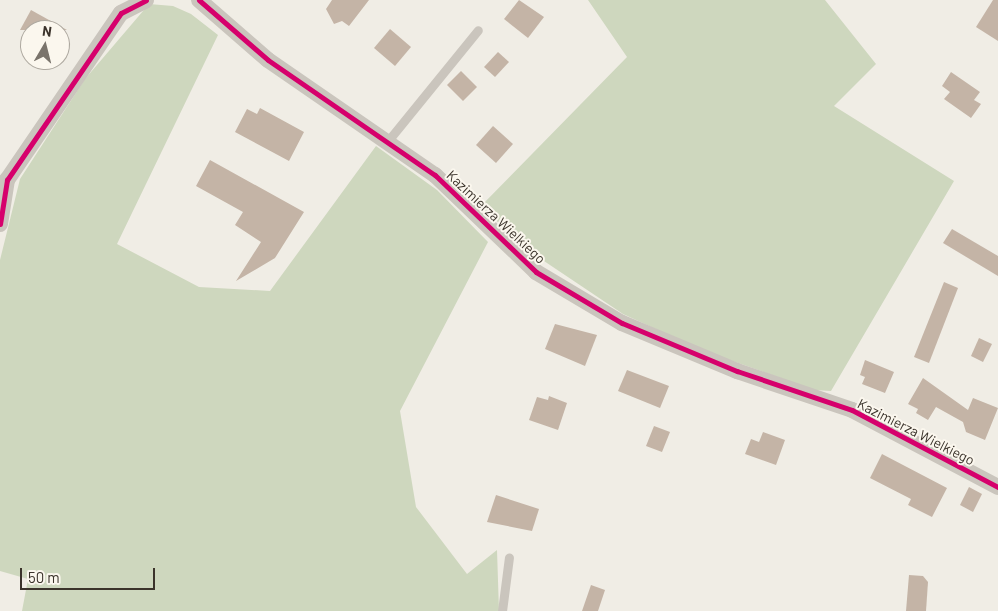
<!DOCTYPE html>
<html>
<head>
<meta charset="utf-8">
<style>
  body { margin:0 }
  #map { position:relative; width:998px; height:611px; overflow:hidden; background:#f0ede5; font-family:Barlow,sans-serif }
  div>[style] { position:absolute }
  .green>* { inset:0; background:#ced7be }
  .building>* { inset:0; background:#c4b4a6 }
  .lane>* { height:9px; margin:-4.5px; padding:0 4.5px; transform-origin:4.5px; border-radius:4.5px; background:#cac5bd }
  .street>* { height:16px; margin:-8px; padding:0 8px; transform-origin:8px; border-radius:8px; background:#cac5bd }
  .cycleway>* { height:5px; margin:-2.5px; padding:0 2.5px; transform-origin:2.5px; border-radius:2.5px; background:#d6006c }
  span { translate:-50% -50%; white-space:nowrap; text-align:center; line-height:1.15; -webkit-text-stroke:4px #fbf7ee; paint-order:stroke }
  .street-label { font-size:14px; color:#3b332b }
  .north { position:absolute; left:20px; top:20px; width:50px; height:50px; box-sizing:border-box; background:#fbf7ee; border:1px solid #aea9a0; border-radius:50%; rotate:8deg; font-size:14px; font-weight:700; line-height:20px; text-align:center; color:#3b332b }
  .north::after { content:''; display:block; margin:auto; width:18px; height:22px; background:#7a746c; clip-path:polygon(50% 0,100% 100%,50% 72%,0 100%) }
  .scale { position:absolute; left:20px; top:568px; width:135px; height:22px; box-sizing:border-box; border:2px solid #3b332b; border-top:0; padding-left:6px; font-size:15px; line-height:18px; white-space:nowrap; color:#3b332b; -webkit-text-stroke:4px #fbf7ee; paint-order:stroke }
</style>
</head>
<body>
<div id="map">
  <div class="green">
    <i style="clip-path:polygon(588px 0,825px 0,876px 64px,834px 106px,954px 181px,831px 391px,815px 390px,704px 351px,623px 314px,544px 261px,480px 207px,627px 57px)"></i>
    <i style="clip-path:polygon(149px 4px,173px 6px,191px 14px,218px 35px,117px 244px,199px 287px,270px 291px,376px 146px,437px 190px,488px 242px,400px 411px,416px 507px,467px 574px,497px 550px,499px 611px,22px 611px,28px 579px,0 571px,0 260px,20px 179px,85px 79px)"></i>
  </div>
  <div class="building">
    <i style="clip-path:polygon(332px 0,369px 0,349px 26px,342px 21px,334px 24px,326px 9px)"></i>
    <i style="clip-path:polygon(519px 0,544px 17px,528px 38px,504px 19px)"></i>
    <i style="clip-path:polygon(993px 0,998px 0,998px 41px,976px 27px)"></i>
    <i style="clip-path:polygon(31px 10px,67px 30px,20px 30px)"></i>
    <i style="clip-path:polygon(390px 29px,411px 47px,395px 66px,374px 48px)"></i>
    <i style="clip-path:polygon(498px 52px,509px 62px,495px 77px,484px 67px)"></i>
    <i style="clip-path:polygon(461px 71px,477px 87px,463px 101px,447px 85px)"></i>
    <i style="clip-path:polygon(951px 72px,980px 92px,974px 100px,981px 104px,971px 118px,944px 99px,950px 92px,942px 86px)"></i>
    <i style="clip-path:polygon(260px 108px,304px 132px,289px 161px,235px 132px,247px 109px,257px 114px)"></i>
    <i style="clip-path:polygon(493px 126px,513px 144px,496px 163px,476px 145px)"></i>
    <i style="clip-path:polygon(210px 160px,304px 212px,275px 258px,236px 281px,261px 242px,235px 225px,243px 212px,196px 186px)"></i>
    <i style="clip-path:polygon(952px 229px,998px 256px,998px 276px,943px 243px)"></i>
    <i style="clip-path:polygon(944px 282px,958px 288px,929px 363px,914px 357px)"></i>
    <i style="clip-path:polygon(555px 324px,597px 335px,585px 366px,545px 349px)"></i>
    <i style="clip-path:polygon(979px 338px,992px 344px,983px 362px,971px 356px)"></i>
    <i style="clip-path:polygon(865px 360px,894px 372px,885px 393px,862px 384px,865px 377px,860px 375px)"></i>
    <i style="clip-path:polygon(627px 370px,669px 386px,660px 408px,618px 391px)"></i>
    <i style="clip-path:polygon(923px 378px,968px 410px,973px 398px,998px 408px,985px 440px,966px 432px,963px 422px,936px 407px,928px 420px,916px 413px,918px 409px,908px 404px)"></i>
    <i style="clip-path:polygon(549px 396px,567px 403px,558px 430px,529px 420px,537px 397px,548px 400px)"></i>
    <i style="clip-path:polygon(654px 426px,670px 432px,662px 452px,646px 446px)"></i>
    <i style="clip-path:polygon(763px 432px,785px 440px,776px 465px,745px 454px,751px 439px,759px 442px)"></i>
    <i style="clip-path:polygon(882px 454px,947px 488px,932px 517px,908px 505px,911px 499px,870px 478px)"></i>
    <i style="clip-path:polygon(969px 487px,982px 494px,973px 512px,960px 505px)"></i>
    <i style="clip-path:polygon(496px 495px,539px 509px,532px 531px,487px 522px)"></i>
    <i style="clip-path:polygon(909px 575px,923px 576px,928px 582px,926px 611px,906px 611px)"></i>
    <i style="clip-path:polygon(591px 585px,605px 590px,598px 611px,582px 611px)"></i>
  </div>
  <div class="lane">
    <i style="left:387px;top:142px;width:144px;rotate:-50.9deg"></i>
    <i style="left:502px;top:611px;width:54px;rotate:-82.6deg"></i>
  </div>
  <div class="street">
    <i style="left:199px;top:0;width:91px;rotate:41deg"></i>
    <i style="left:268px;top:60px;width:203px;rotate:34.6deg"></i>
    <i style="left:435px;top:175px;width:140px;rotate:43.8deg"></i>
    <i style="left:536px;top:272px;width:100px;rotate:30.7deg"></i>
    <i style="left:622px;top:323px;width:125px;rotate:22.7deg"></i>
    <i style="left:737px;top:371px;width:121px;rotate:18.7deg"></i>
    <i style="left:852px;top:410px;width:165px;rotate:27.8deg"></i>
    <i style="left:0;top:224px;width:45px;rotate:-81deg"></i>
    <i style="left:7px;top:180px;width:202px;rotate:-55.7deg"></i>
    <i style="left:121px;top:13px;width:28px;rotate:-27deg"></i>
  </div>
  <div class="cycleway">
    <i style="left:199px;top:0;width:91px;rotate:41deg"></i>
    <i style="left:268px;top:60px;width:203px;rotate:34.6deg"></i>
    <i style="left:435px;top:175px;width:140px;rotate:43.8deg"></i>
    <i style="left:536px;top:272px;width:100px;rotate:30.7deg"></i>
    <i style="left:622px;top:323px;width:125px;rotate:22.7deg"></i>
    <i style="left:737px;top:371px;width:121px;rotate:18.7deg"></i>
    <i style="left:852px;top:410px;width:165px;rotate:27.8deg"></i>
    <i style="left:0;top:224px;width:45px;rotate:-81deg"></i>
    <i style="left:7px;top:180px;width:202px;rotate:-55.7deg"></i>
    <i style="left:121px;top:13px;width:28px;rotate:-27deg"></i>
  </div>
  <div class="street-label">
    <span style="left:496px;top:217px;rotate:43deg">Kazimierza Wielkiego</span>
    <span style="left:916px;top:432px;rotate:27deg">Kazimierza Wielkiego</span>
  </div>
  <div class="north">N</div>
  <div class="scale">50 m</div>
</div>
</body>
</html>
